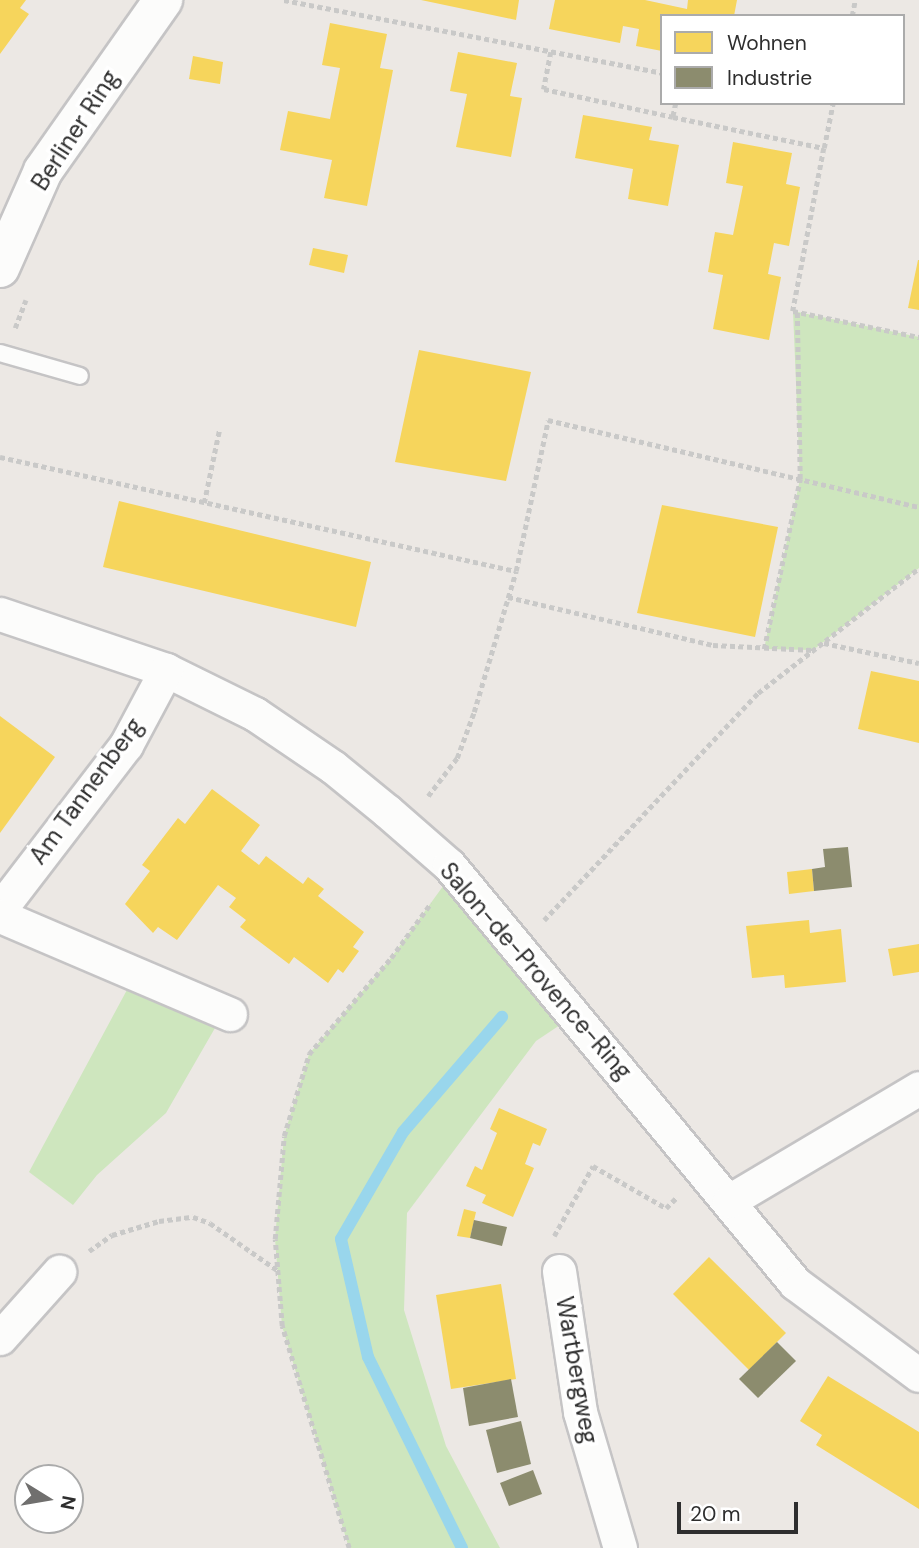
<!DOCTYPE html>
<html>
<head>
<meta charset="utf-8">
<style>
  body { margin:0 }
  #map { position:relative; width:919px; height:1548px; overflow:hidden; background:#ece8e4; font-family:"DM Sans",sans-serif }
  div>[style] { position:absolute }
  .green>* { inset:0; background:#cee6be }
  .homes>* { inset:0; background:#f6d55c }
  .industry>* { inset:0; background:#8c8c6e }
  .stream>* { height:12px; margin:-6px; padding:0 6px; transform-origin:6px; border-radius:6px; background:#99d6ec }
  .path>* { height:4.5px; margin-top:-2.25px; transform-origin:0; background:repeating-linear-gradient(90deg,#c9c9c8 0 5px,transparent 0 8.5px) }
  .roads { filter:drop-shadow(2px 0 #c5c4c5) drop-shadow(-2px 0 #c5c4c5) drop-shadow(0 2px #c5c4c5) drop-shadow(0 -2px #c5c4c5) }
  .service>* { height:16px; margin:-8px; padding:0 8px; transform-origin:8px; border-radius:8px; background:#fcfcfb }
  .minor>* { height:33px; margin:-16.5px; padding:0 16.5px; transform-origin:16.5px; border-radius:16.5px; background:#fcfcfb }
  .tertiary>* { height:38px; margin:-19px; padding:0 19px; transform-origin:19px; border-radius:19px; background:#fcfcfb }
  span { translate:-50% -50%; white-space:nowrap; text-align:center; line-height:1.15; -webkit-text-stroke:7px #fff; paint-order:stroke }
  .street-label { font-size:24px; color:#2e2e2e }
  .legend { position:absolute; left:660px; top:14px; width:245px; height:91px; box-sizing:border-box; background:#fff; border:2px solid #ababab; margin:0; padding:9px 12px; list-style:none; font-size:21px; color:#2e2e2e }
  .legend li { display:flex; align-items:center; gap:14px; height:35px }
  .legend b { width:35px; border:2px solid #ababab }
  .north { position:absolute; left:14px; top:1464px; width:70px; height:70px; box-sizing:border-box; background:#fff; border:2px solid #ababab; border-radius:50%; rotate:101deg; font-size:19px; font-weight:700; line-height:28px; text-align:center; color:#2e2e2e }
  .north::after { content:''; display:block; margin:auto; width:24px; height:32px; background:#706f6e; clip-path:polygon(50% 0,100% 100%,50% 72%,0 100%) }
  .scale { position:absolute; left:677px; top:1502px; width:121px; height:32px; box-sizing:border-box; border:4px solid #2e2e2e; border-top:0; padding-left:9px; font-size:21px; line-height:24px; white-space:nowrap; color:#2e2e2e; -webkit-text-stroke:5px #fff; paint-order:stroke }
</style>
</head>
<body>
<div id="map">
  <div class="green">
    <i style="clip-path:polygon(793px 311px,919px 337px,919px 568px,813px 650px,764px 649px,800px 479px)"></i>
    <i style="clip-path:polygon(454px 871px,575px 1015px,536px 1041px,407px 1213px,404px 1310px,446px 1446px,500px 1548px,349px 1548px,282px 1326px,275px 1239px,284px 1136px,309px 1054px,391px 958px)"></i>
    <i style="clip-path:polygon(128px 988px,215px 1028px,166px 1113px,97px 1175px,73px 1205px,29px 1172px)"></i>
  </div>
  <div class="homes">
    <i style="clip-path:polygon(0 0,26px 0,20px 8px,29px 14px,0 54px)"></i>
    <i style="clip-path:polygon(421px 0,519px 0,516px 20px)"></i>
    <i style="clip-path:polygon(555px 0,645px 0,687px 9px,688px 0,737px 0,734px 16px,662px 16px,662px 51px,636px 46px,639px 29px,623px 26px,620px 43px,549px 29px)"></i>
    <i style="clip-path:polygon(330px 23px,387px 34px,380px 68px,393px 70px,367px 206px,324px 198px,332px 160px,280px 150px,288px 111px,330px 119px,340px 68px,322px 65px)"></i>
    <i style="clip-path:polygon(458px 52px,517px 63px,510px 96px,522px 98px,511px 157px,456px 147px,467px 94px,450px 91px)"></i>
    <i style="clip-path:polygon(193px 56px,223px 62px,220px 84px,189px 79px)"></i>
    <i style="clip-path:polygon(583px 115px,652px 127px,649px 140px,679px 145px,668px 206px,628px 199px,633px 169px,575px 158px)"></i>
    <i style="clip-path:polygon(733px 142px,792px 153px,786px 184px,800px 187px,789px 246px,774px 243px,768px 274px,781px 277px,769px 340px,713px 329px,723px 275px,708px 272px,715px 232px,733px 235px,743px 186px,726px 183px)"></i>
    <i style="clip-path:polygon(313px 248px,348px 255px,344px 273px,309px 265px)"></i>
    <i style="clip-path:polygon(918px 260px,919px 260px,919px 310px,908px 308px)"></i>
    <i style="clip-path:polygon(419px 350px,531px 372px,506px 481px,395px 462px)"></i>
    <i style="clip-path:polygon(119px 501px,371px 562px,356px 627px,103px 567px)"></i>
    <i style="clip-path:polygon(662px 505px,778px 527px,755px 637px,637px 613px)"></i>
    <i style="clip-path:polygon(871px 671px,919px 681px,919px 743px,858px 729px)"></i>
    <i style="clip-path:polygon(0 716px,55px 757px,0 833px)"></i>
    <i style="clip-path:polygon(212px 789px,260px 825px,241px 851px,259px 865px,266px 856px,303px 884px,308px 877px,324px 889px,318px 896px,364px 932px,353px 947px,359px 951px,343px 973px,338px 969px,328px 983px,294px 957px,289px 964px,240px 927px,246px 920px,229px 907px,236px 898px,218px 885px,177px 940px,158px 927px,153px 933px,125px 904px,150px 871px,142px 865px,178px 818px,185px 824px)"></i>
    <i style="clip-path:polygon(812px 869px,814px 891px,789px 894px,787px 872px)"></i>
    <i style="clip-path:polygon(809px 920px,810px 933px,841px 929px,846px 982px,785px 988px,784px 975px,752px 978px,746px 926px)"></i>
    <i style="clip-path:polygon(919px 944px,919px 972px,893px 976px,888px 949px)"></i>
    <i style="clip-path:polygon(499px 1108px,547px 1129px,540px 1146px,533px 1143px,525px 1164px,534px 1168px,513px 1217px,482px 1203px,486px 1195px,466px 1186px,475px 1166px,482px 1170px,497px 1133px,490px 1129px)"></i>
    <i style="clip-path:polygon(464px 1209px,476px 1212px,470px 1238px,457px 1236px)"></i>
    <i style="clip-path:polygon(709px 1257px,786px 1333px,749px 1370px,673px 1294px)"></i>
    <i style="clip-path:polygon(501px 1284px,516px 1379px,451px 1389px,436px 1295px)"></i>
    <i style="clip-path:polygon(828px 1376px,919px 1432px,919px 1509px,816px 1445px,822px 1435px,800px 1421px)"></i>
  </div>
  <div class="industry">
    <i style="clip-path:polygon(848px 847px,852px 887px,814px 891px,812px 869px,825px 867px,823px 849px)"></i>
    <i style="clip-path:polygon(474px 1220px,507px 1227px,502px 1246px,470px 1238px)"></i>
    <i style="clip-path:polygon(777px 1342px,796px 1361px,758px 1398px,739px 1379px)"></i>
    <i style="clip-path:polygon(511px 1379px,518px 1417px,469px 1426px,463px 1388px)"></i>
    <i style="clip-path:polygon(521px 1421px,531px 1464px,497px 1473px,486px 1430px)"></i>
    <i style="clip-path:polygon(533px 1470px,542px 1494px,509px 1506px,500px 1483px)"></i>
  </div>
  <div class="stream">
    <i style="left:462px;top:1548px;width:213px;rotate:-116.2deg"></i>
    <i style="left:368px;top:1357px;width:121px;rotate:-102.9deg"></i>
    <i style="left:341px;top:1239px;width:124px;rotate:-59.9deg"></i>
    <i style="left:403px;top:1132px;width:152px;rotate:-49.3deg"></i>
  </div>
  <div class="path">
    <i style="left:284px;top:0;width:385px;rotate:10.9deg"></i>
    <i style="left:852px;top:16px;width:16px;rotate:-79deg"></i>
    <i style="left:551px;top:52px;width:38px;rotate:101deg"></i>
    <i style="left:544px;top:89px;width:132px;rotate:12.2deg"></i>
    <i style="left:676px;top:103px;width:14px;rotate:102deg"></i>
    <i style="left:673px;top:117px;width:154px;rotate:11.6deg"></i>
    <i style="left:824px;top:148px;width:166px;rotate:100.8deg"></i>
    <i style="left:793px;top:311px;width:129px;rotate:11.7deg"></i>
    <i style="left:824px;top:148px;width:46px;rotate:-78.7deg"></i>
    <i style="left:15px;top:328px;width:30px;rotate:-69deg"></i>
    <i style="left:0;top:457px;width:528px;rotate:12.46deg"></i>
    <i style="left:204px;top:503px;width:74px;rotate:-78.2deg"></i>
    <i style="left:508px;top:597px;width:211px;rotate:13.2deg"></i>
    <i style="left:713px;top:645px;width:100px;rotate:2.9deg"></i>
    <i style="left:824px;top:643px;width:97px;rotate:11.9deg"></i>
    <i style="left:764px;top:649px;width:174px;rotate:-78deg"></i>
    <i style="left:800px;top:479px;width:167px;rotate:-91deg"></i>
    <i style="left:428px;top:796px;width:48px;rotate:-52.7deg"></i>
    <i style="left:457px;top:758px;width:49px;rotate:-69.7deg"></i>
    <i style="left:474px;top:712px;width:147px;rotate:-73.4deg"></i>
    <i style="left:516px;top:571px;width:154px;rotate:-78deg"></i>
    <i style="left:548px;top:420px;width:381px;rotate:13.2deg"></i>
    <i style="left:544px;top:920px;width:312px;rotate:-46.7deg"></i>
    <i style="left:758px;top:693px;width:204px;rotate:-37.8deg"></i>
    <i style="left:554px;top:1236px;width:80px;rotate:-60.9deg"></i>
    <i style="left:593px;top:1166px;width:84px;rotate:29.9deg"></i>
    <i style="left:666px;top:1208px;width:16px;rotate:-45deg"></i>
    <i style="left:89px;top:1251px;width:28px;rotate:-35deg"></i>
    <i style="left:112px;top:1235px;width:49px;rotate:-16.6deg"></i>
    <i style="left:159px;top:1221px;width:34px;rotate:-7deg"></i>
    <i style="left:193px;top:1217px;width:18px;rotate:19deg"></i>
    <i style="left:210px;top:1223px;width:82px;rotate:35deg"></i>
    <i style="left:349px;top:1548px;width:232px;rotate:-106.8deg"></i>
    <i style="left:282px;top:1326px;width:87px;rotate:-94.6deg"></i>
    <i style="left:275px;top:1239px;width:103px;rotate:-85deg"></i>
    <i style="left:284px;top:1136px;width:86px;rotate:-73deg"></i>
    <i style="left:309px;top:1054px;width:126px;rotate:-49.5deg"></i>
    <i style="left:391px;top:958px;width:68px;rotate:-54deg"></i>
  </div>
  <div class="roads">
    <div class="service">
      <i style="left:0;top:353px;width:83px;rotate:16deg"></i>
    </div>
    <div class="minor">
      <i style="left:0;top:614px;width:175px;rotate:18.6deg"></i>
      <i style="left:166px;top:670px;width:99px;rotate:26.3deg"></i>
      <i style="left:255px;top:714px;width:94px;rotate:34.2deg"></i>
      <i style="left:333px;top:767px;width:70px;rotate:39.2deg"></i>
      <i style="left:387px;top:811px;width:82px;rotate:41.1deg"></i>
      <i style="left:449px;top:865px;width:543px;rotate:50.38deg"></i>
      <i style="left:795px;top:1283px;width:154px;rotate:36.6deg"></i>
      <i style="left:0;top:909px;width:207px;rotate:-52.5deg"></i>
      <i style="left:126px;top:745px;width:85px;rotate:-61.9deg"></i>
      <i style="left:0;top:916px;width:250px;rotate:23.1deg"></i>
      <i style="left:729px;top:1201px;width:221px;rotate:-30.7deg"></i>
      <i style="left:559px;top:1271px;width:143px;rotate:81.5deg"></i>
      <i style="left:580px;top:1412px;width:142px;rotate:73.6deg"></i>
      <i style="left:0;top:1338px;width:89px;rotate:-48.2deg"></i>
    </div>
    <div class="tertiary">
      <i style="left:0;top:268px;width:106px;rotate:-66.1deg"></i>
      <i style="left:43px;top:171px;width:209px;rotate:-54.9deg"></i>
    </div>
  </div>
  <div class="street-label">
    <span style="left:75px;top:130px;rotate:-57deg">Berliner Ring</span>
    <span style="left:86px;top:791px;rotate:-54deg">Am Tannenberg</span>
    <span style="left:536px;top:971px;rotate:49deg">Salon-de-Provence-Ring</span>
    <span style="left:577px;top:1370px;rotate:80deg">Wartbergweg</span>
  </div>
  <ul class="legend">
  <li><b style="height:19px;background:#f6d55c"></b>Wohnen</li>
  <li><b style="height:19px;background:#8c8c6e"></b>Industrie</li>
  </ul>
  <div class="north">N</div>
  <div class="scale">20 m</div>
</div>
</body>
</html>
